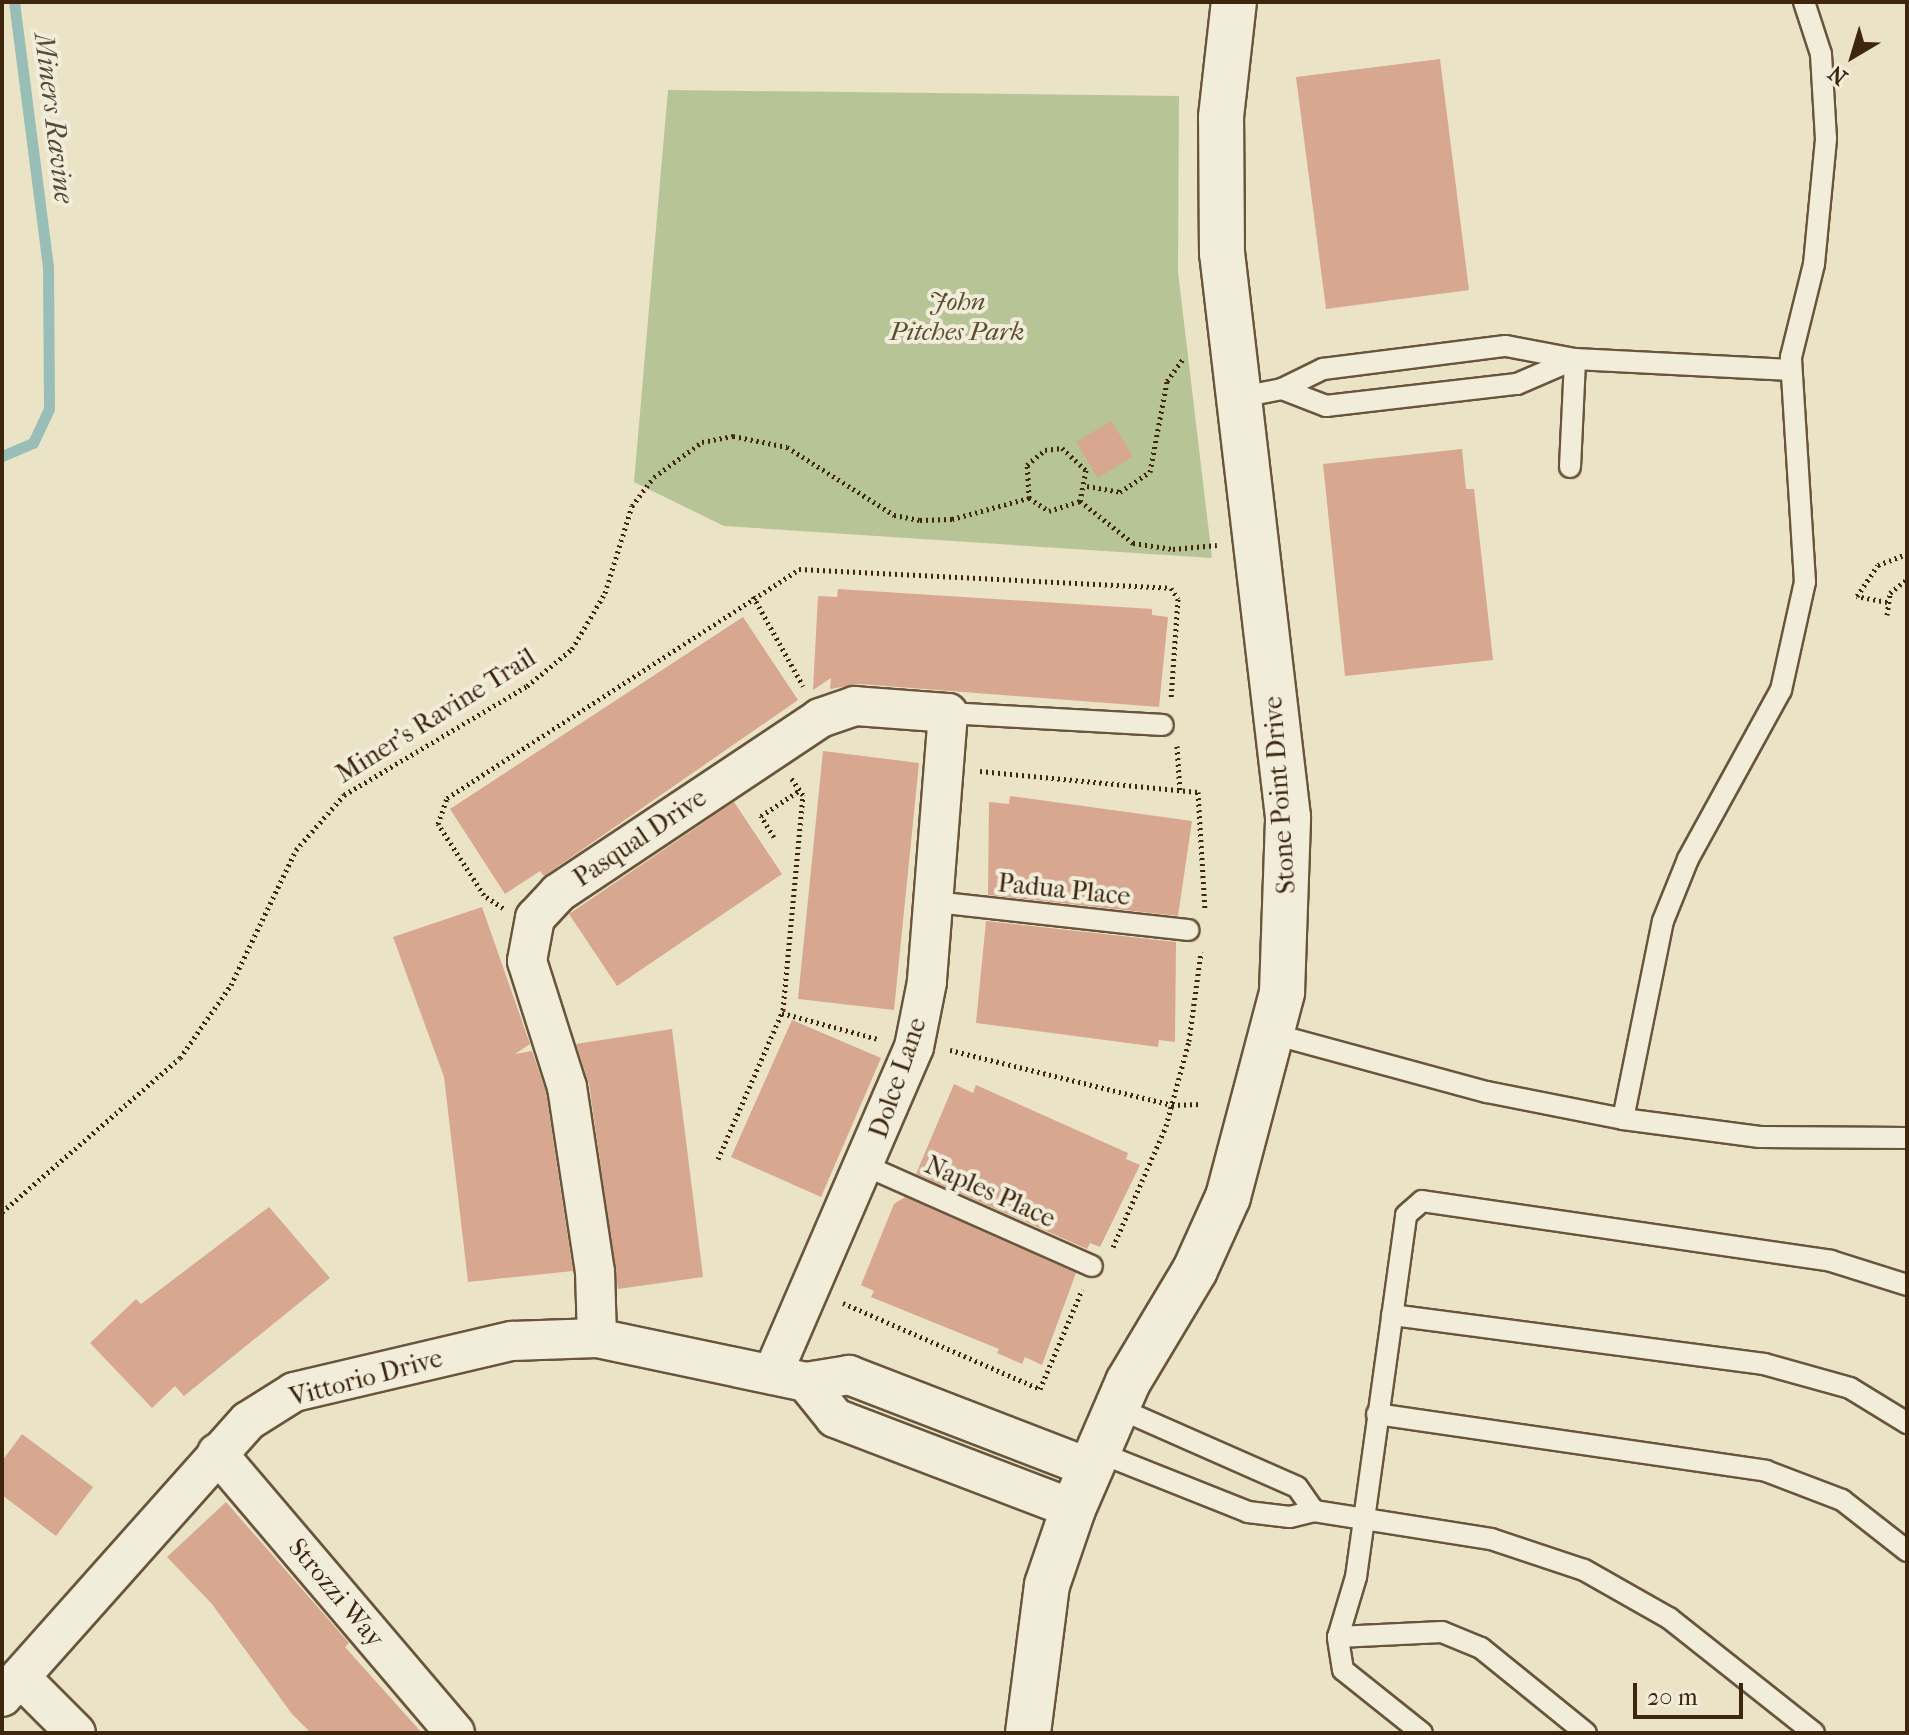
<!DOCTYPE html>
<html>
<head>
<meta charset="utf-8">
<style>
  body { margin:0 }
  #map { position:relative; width:1909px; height:1735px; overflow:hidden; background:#eae3c6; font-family:"IM FELL French Canon",serif }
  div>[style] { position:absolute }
  .green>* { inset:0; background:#b7c495 }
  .stream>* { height:11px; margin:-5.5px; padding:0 5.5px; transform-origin:5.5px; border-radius:5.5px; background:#98beb7 }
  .building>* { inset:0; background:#d8a78f }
  .path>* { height:5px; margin-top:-2.5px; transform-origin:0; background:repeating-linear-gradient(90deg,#3e260d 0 2px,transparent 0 6px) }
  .roads { filter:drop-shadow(2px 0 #69553b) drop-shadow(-2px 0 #69553b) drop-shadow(0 2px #69553b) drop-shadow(0 -2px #69553b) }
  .lane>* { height:20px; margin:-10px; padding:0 10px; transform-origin:10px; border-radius:10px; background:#f1edda }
  .street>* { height:38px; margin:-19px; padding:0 19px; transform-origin:19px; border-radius:19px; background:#f1edda }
  .secondary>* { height:44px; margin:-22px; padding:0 22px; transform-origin:22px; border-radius:22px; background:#f1edda }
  span { translate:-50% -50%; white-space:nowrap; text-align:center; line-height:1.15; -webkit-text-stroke:8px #f1edda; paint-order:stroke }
  .park-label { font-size:26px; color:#5c4e2f; font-style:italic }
  .street-label { font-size:26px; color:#3e260d }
  .water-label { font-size:28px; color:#544c38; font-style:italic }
  .frame { position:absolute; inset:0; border:4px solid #3e260d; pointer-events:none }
  .north { position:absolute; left:1813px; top:16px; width:80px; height:80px; -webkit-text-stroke:6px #f1edda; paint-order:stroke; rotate:218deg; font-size:22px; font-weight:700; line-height:32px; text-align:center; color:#3e260d }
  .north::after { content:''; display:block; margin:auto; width:28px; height:36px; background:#3e260d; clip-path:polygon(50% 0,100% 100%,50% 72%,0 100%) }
  .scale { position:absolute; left:1633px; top:1683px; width:110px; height:36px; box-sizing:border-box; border:4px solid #3e260d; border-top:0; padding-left:10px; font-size:24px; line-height:28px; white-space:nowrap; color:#3e260d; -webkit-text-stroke:6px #f1edda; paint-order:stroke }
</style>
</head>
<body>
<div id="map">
  <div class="green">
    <i style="clip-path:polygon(668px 90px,1179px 96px,1178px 272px,1212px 558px,724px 526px,634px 482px)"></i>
  </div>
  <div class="stream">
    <i style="left:2px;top:456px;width:34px;rotate:-23deg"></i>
    <i style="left:33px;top:443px;width:38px;rotate:-65deg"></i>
    <i style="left:49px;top:409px;width:142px;rotate:-90.4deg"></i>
    <i style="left:48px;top:267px;width:267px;rotate:-97.3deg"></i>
  </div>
  <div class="building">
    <i style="clip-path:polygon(1440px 59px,1469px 290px,1326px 309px,1296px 77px)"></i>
    <i style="clip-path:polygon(1111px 421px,1133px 456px,1098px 478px,1076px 442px)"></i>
    <i style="clip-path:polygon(1462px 449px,1466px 489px,1474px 489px,1493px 660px,1345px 676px,1323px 464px)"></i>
    <i style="clip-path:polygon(838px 589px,1152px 609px,1152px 615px,1168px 617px,1159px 707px,860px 684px,830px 689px,831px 678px,813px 690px,818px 596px,837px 597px)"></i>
    <i style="clip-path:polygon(743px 617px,798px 700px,544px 876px,540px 871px,505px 894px,450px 809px)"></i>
    <i style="clip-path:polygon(823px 751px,919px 763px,894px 1010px,798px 999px)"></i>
    <i style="clip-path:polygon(1010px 796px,1192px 821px,1178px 916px,988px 895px,989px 802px,1009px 804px)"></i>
    <i style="clip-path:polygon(734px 802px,782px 874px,617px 986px,569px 914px)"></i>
    <i style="clip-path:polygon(482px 907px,530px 1044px,515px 1054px,532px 1051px,546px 1092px,573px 1271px,468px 1282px,444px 1077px,393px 937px)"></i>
    <i style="clip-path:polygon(986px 921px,1176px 942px,1175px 1042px,1159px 1040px,1158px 1047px,976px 1023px)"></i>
    <i style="clip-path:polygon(792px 1020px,881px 1058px,821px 1197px,731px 1157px)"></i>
    <i style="clip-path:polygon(672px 1029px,703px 1277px,618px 1289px,589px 1084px,576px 1044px)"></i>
    <i style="clip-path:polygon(954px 1084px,973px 1093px,976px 1085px,1128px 1153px,1126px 1159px,1140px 1165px,1100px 1247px,1090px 1243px,1087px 1249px,916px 1174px)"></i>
    <i style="clip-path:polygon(905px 1197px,1076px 1273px,1042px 1365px,1025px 1357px,1022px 1364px,997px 1353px,999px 1349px,871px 1297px,874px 1291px,861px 1285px,894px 1204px)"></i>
    <i style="clip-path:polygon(269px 1207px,330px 1278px,184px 1396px,175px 1386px,152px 1408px,90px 1343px,136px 1299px,141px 1304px)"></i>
    <i style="clip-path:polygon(22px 1434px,93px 1487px,56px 1536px,2px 1495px,2px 1461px)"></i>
    <i style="clip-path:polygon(226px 1502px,349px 1643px,345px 1647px,422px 1733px,311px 1733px,292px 1714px,212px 1604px,167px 1557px)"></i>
  </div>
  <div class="path">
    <i style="left:1087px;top:486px;width:34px;rotate:10deg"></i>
    <i style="left:1120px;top:492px;width:36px;rotate:-34deg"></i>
    <i style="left:1150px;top:472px;width:93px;rotate:-79.4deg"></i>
    <i style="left:1167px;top:381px;width:29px;rotate:-54deg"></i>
    <i style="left:1029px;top:498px;width:33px;rotate:-93deg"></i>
    <i style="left:1027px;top:465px;width:23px;rotate:-40deg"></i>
    <i style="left:1045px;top:450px;width:17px;rotate:-7deg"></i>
    <i style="left:1062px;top:448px;width:33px;rotate:43deg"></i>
    <i style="left:1086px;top:470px;width:32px;rotate:101deg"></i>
    <i style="left:753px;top:596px;width:103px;rotate:60.9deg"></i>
    <i style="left:1887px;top:602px;width:31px;rotate:-169deg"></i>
    <i style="left:1857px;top:596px;width:37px;rotate:-56deg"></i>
    <i style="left:1878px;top:565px;width:31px;rotate:-21deg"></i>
    <i style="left:1887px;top:615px;width:22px;rotate:-82deg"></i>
    <i style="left:1890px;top:593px;width:22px;rotate:-39deg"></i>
    <i style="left:1177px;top:746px;width:45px;rotate:86.2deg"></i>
    <i style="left:980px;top:771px;width:219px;rotate:5.5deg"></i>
    <i style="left:1198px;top:792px;width:118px;rotate:86.6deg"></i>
    <i style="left:774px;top:837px;width:25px;rotate:-122deg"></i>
    <i style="left:761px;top:816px;width:47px;rotate:-33.7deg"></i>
    <i style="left:503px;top:908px;width:23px;rotate:-146deg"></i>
    <i style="left:484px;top:895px;width:85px;rotate:-122.9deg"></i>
    <i style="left:438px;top:824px;width:28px;rotate:-71deg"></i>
    <i style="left:447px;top:798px;width:420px;rotate:-33deg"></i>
    <i style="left:799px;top:569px;width:372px;rotate:2.9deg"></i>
    <i style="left:1171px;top:588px;width:13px;rotate:58deg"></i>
    <i style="left:1178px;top:599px;width:101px;rotate:94deg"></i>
    <i style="left:782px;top:1013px;width:99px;rotate:15.2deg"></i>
    <i style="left:950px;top:1050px;width:229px;rotate:13.9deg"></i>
    <i style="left:1172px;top:1105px;width:29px;rotate:-2deg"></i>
    <i style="left:718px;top:1159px;width:163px;rotate:-66.4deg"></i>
    <i style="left:783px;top:1010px;width:216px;rotate:-84.7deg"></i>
    <i style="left:803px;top:795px;width:21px;rotate:-125deg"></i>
    <i style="left:2px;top:1212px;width:235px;rotate:-40.9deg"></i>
    <i style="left:180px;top:1058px;width:89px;rotate:-55.1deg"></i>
    <i style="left:231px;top:985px;width:150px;rotate:-64.3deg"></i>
    <i style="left:296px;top:850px;width:73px;rotate:-48.9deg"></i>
    <i style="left:344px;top:795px;width:213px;rotate:-30.8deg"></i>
    <i style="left:527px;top:686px;width:58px;rotate:-39.4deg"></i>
    <i style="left:572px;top:649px;width:65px;rotate:-59.5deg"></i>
    <i style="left:605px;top:593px;width:91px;rotate:-72.8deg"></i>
    <i style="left:632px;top:506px;width:36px;rotate:-53deg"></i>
    <i style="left:654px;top:477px;width:59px;rotate:-36.1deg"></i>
    <i style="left:702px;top:442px;width:32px;rotate:-11deg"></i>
    <i style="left:733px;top:436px;width:55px;rotate:11.5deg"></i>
    <i style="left:787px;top:447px;width:127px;rotate:32.4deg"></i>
    <i style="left:894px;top:515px;width:26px;rotate:11deg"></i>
    <i style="left:920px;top:520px;width:32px;rotate:-2deg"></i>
    <i style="left:952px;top:519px;width:80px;rotate:-15.3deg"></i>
    <i style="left:1029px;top:498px;width:24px;rotate:33deg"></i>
    <i style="left:1049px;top:511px;width:33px;rotate:-18deg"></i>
    <i style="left:1080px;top:501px;width:68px;rotate:38.4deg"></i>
    <i style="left:1133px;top:543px;width:40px;rotate:8.5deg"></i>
    <i style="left:1173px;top:549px;width:44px;rotate:-5.2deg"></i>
    <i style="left:1113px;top:1247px;width:132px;rotate:-66.3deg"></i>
    <i style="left:1166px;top:1126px;width:88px;rotate:-74.9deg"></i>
    <i style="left:1189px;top:1041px;width:90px;rotate:-82.3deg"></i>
    <i style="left:843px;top:1303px;width:215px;rotate:23.6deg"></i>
    <i style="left:1040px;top:1389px;width:108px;rotate:-67deg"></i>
  </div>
  <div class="roads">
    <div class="lane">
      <i style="left:1282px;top:389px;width:47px;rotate:21.1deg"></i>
      <i style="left:1326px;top:406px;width:192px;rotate:-6.6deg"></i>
      <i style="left:1517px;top:384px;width:63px;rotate:-23.3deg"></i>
      <i style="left:1236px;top:398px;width:47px;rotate:-11.1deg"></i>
      <i style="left:1282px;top:389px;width:46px;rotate:-26deg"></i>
      <i style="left:1323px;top:369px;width:184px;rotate:-7.2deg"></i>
      <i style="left:1506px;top:346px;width:70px;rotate:10.7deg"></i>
      <i style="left:1575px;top:359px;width:216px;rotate:2.9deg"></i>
      <i style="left:1570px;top:467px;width:108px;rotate:-87.3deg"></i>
      <i style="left:948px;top:713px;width:215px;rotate:3.2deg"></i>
      <i style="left:935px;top:902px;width:255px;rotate:6.3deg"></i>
      <i style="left:1273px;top:1034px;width:222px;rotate:15.2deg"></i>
      <i style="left:1487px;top:1092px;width:139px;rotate:11.2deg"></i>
      <i style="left:1623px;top:1119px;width:138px;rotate:7.5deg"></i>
      <i style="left:1760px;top:1137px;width:147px;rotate:0.4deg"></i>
      <i style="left:1623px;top:1119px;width:202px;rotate:-78.6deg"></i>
      <i style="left:1663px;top:921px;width:67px;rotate:-68deg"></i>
      <i style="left:1688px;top:859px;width:193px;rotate:-61.2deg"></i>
      <i style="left:1781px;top:690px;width:111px;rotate:-77.5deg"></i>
      <i style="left:1805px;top:582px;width:225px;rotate:-93.6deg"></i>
      <i style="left:1791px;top:357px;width:96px;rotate:-76.1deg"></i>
      <i style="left:1814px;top:264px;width:126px;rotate:-84.5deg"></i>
      <i style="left:1826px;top:139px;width:85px;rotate:-93.4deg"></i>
      <i style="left:1821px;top:54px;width:55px;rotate:-108.1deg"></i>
      <i style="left:866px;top:1166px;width:247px;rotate:23.9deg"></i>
      <i style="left:1392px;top:1315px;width:375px;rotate:7.5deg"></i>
      <i style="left:1764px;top:1364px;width:89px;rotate:15.6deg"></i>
      <i style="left:1850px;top:1388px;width:67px;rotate:31.6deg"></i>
      <i style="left:1377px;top:1414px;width:393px;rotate:8.3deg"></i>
      <i style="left:1766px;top:1471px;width:81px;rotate:20.9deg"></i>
      <i style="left:1842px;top:1500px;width:83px;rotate:38.1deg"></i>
      <i style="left:1095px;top:1451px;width:165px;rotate:21.7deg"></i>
      <i style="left:1248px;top:1512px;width:42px;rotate:6.8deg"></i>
      <i style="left:1290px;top:1517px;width:25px;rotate:-14deg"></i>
      <i style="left:1314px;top:1511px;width:29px;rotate:-125deg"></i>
      <i style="left:1297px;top:1487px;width:198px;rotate:-156.2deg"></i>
      <i style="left:1314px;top:1511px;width:179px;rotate:9deg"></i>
      <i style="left:1491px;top:1539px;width:98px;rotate:18.4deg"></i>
      <i style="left:1584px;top:1570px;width:98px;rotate:29.5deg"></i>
      <i style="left:1669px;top:1618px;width:185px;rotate:38.4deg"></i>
      <i style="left:1338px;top:1637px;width:104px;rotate:-2.8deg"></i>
      <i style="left:1442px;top:1632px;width:42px;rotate:22.3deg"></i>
      <i style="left:1481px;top:1648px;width:135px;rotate:39deg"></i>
      <i style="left:1422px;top:1733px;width:101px;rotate:-141.4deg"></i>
      <i style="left:1343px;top:1670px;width:33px;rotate:-99deg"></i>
      <i style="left:1338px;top:1637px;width:63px;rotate:-73.3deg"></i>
      <i style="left:1356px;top:1577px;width:365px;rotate:-82.1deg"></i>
      <i style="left:1406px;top:1215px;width:21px;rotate:-41deg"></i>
      <i style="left:1422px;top:1201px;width:413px;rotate:8.3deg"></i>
      <i style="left:1831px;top:1261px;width:80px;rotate:17.5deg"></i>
    </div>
    <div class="street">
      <i style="left:597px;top:1338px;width:66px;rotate:-91.7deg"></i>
      <i style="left:595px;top:1272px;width:187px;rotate:-98.6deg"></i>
      <i style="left:567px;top:1087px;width:132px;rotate:-107.6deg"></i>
      <i style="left:527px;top:961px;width:44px;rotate:-79.5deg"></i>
      <i style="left:535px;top:918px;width:34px;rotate:-47deg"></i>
      <i style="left:558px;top:893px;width:315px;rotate:-33.7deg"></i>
      <i style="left:820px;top:718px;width:37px;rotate:-19deg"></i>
      <i style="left:855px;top:706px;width:93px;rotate:4.3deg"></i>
      <i style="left:948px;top:713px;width:270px;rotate:94.5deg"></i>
      <i style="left:927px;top:982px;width:66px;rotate:101.3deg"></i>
      <i style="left:914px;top:1047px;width:357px;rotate:113.4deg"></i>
      <i style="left:806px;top:1382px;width:46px;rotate:51.1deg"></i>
      <i style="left:835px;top:1418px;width:255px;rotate:20.9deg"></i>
      <i style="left:217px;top:1453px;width:367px;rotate:49.6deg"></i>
      <i style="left:20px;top:1677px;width:79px;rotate:45deg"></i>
      <i style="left:2px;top:1697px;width:370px;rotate:-48.3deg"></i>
      <i style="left:248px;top:1421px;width:54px;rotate:-32.2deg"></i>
      <i style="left:294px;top:1392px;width:224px;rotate:-13.2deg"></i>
      <i style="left:512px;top:1341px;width:85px;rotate:-2deg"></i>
      <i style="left:597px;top:1338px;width:214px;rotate:11.9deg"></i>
      <i style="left:806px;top:1382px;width:44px;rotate:-9.2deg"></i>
      <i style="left:849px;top:1375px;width:255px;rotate:21.1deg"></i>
    </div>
    <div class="secondary">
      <i style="left:1028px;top:1733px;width:149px;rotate:-82.7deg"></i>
      <i style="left:1047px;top:1585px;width:80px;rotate:-71.1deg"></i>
      <i style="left:1073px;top:1509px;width:138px;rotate:-66.6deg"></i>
      <i style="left:1128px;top:1382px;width:131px;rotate:-59.1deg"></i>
      <i style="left:1195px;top:1270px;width:80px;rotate:-65.7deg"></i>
      <i style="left:1228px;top:1197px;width:212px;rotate:-75.2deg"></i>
      <i style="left:1282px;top:992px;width:175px;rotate:-88deg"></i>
      <i style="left:1288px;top:817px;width:568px;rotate:-96.67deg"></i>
      <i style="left:1222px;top:253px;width:136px;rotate:-90.4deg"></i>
      <i style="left:1221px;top:117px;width:116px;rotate:-83.6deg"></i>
    </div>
  </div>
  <div class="park-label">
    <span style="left:957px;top:317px">John<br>Pitches Park</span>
  </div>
  <div class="street-label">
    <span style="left:436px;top:716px;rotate:-32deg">Miner's Ravine Trail</span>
    <span style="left:1280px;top:795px;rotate:-94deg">Stone Point Drive</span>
    <span style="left:640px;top:838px;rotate:-34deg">Pasqual Drive</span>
    <span style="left:1064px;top:890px;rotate:6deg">Padua Place</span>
    <span style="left:898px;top:1078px;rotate:-71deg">Dolce Lane</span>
    <span style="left:990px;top:1192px;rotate:24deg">Naples Place</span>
    <span style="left:366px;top:1378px;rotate:-15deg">Vittorio Drive</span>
    <span style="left:336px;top:1593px;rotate:50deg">Strozzi Way</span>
  </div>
  <div class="water-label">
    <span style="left:54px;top:118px;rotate:83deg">Miners Ravine</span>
  </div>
  <div class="frame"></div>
  <div class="north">N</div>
  <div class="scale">20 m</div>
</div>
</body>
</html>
